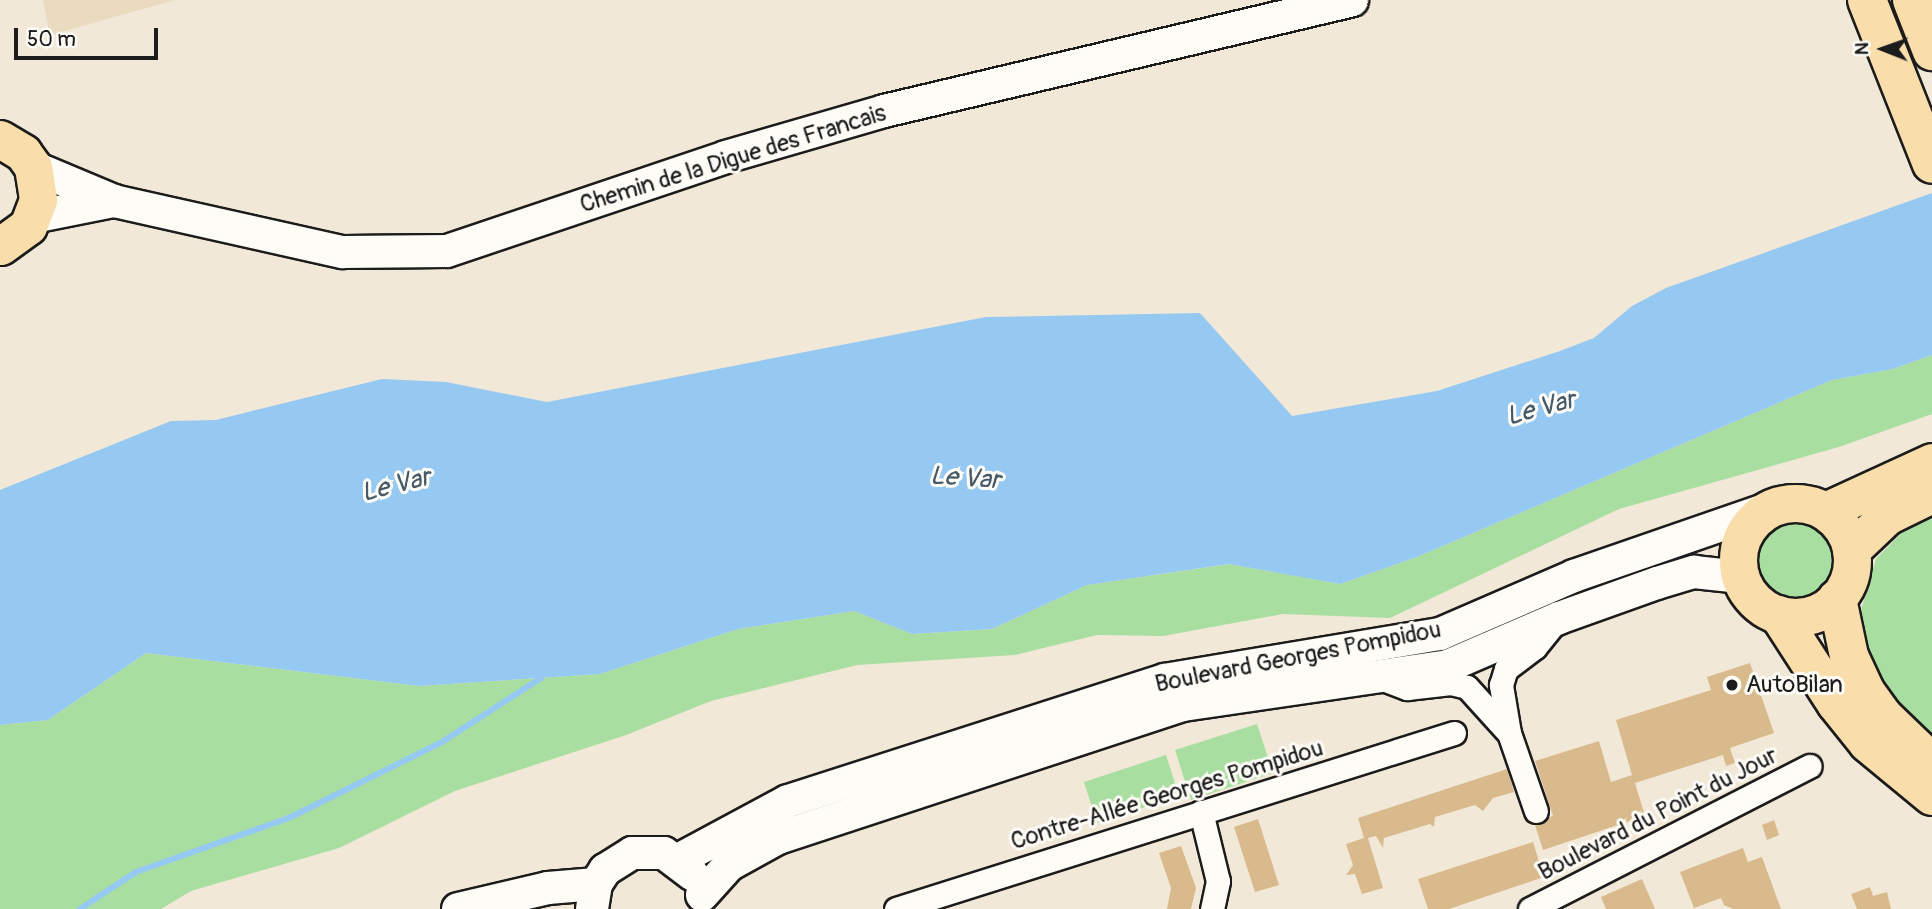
<!DOCTYPE html>
<html>
<head>
<meta charset="utf-8">
<style>
  body { margin:0 }
  #map { position:relative; width:1932px; height:909px; overflow:hidden; background:#f2e8d7; font-family:Pangolin,sans-serif }
  div>[style] { position:absolute }
  .built>* { inset:0; background:#eadac0 }
  .green>* { inset:0; background:#a9dea1 }
  .round { border-radius:50% }
  .water>* { inset:0; background:#95c9f2 }
  .stream>* { height:6px; margin:-3px; padding:0 3px; transform-origin:3px; border-radius:3px; background:#95c9f2 }
  .building>* { inset:0; background:#d9ba8c }
  .roads { filter:drop-shadow(2px 0 #1c1c1c) drop-shadow(-2px 0 #1c1c1c) drop-shadow(0 2px #1c1c1c) drop-shadow(0 -2px #1c1c1c) }
  .minor>* { height:23px; margin:-11.5px; padding:0 11.5px; transform-origin:11.5px; border-radius:11.5px; background:#fdfcf7 }
  .secondary>* { height:32px; margin:-16px; padding:0 16px; transform-origin:16px; border-radius:16px; background:#fdfcf7 }
  .primary>* { height:37px; margin:-18.5px; padding:0 18.5px; transform-origin:18.5px; border-radius:18.5px; background:#f9ddab }
  .primary>.ring { margin:-18.5px; padding:0; box-sizing:content-box; background:none; border:37px solid #f9ddab; border-radius:50% }
  .motorway>* { height:38px; margin:-19px; padding:0 19px; transform-origin:19px; border-radius:19px; background:#f9ddab }
  .dots>* { width:19px; height:19px; translate:-50% -50%; box-sizing:border-box; border:4px solid #fdfcf7; border-radius:50% }
  span { translate:-50% -50%; white-space:nowrap; text-align:center; line-height:1.15; -webkit-text-stroke:6px #fdfcf7; paint-order:stroke }
  .street-label { font-size:24px; color:#1c1c1c }
  .poi-label { font-size:24px; color:#1c1c1c }
  .left { translate:0 -50%; text-align:left }
  .water-label { font-size:26px; color:#465967; font-style:italic }
  .north { position:absolute; left:1848px; top:14px; width:70px; height:70px; -webkit-text-stroke:5px #fdfcf7; paint-order:stroke; rotate:271deg; font-size:19px; font-weight:700; line-height:28px; text-align:center; color:#1c1c1c }
  .north::after { content:''; display:block; margin:auto; width:24px; height:32px; background:#1c1c1c; clip-path:polygon(50% 0,100% 100%,50% 72%,0 100%) }
  .scale { position:absolute; left:14px; top:28px; width:144px; height:32px; box-sizing:border-box; border:4px solid #1c1c1c; border-top:0; padding-left:9px; font-size:21px; line-height:24px; white-space:nowrap; color:#1c1c1c; -webkit-text-stroke:5px #fdfcf7; paint-order:stroke }
</style>
</head>
<body>
<div id="map">
  <div class="built">
    <i style="clip-path:polygon(43px 0,175px 0,50px 35px)"></i>
  </div>
  <div class="green">
    <i style="clip-path:polygon(1932px 355px,1932px 414px,1839px 447px,1619px 509px,1390px 618px,1283px 614px,1163px 636px,1097px 635px,1015px 655px,857px 665px,711px 701px,626px 735px,455px 791px,339px 848px,191px 891px,161px 909px,0 909px,0 725px,48px 720px,146px 653px,419px 686px,600px 674px,738px 629px,854px 611px,912px 634px,992px 629px,1087px 585px,1230px 564px,1340px 584px,1417px 557px,1832px 380px,1893px 369px)"></i>
    <i style="clip-path:polygon(1932px 514px,1932px 744px,1917px 731px,1868px 663px,1857px 624px,1876px 559px,1910px 524px)"></i>
    <i class="round" style="left:1756px;top:520px;width:82px;height:82px"></i>
    <i style="clip-path:polygon(1257px 724px,1273px 773px,1191px 800px,1175px 750px)"></i>
    <i style="clip-path:polygon(1166px 755px,1179px 796px,1097px 823px,1084px 782px)"></i>
  </div>
  <div class="water">
    <i style="clip-path:polygon(1932px 193px,1932px 355px,1893px 369px,1832px 380px,1417px 557px,1340px 584px,1229px 564px,1087px 585px,992px 629px,912px 634px,854px 611px,738px 629px,600px 674px,419px 686px,146px 653px,48px 720px,0 725px,0 490px,171px 421px,216px 420px,382px 379px,446px 382px,547px 402px,986px 317px,1200px 313px,1292px 416px,1437px 391px,1560px 351px,1594px 338px,1632px 306px,1666px 288px)"></i>
  </div>
  <div class="stream">
    <i style="left:80px;top:909px;width:67px;rotate:-33.5deg"></i>
    <i style="left:136px;top:872px;width:164px;rotate:-19.5deg"></i>
    <i style="left:291px;top:817px;width:169px;rotate:-26.4deg"></i>
    <i style="left:442px;top:742px;width:118px;rotate:-32.9deg"></i>
    <i style="left:541px;top:678px;width:8px;rotate:-60deg"></i>
  </div>
  <div class="building">
    <i style="clip-path:polygon(1750px 663px,1774px 733px,1730px 748px,1735px 763px,1726px 766px,1723px 755px,1635px 783px,1645px 816px,1543px 850px,1534px 822px,1553px 816px,1535px 761px,1599px 741px,1611px 782px,1632px 775px,1616px 720px,1711px 690px,1707px 677px)"></i>
    <i style="clip-path:polygon(1507px 769px,1514px 792px,1493px 798px,1483px 811px,1475px 805px,1435px 817px,1434px 827px,1430px 824px,1384px 838px,1383px 848px,1376px 836px,1368px 838px,1383px 888px,1362px 894px,1355px 874px,1346px 875px,1353px 865px,1346px 844px,1364px 838px,1358px 818px)"></i>
    <i style="clip-path:polygon(1258px 819px,1279px 885px,1255px 892px,1234px 827px)"></i>
    <i style="clip-path:polygon(1774px 820px,1779px 835px,1767px 840px,1762px 825px)"></i>
    <i style="clip-path:polygon(1533px 842px,1544px 877px,1449px 909px,1428px 909px,1418px 879px)"></i>
    <i style="clip-path:polygon(1181px 846px,1196px 888px,1191px 909px,1167px 909px,1171px 888px,1159px 853px)"></i>
    <i style="clip-path:polygon(1743px 848px,1748px 862px,1762px 857px,1781px 909px,1733px 909px,1724px 905px,1721px 898px,1694px 908px,1680px 872px)"></i>
    <i style="clip-path:polygon(1642px 879px,1655px 909px,1606px 909px,1601px 897px)"></i>
    <i style="clip-path:polygon(1870px 887px,1873px 896px,1887px 892px,1891px 909px,1857px 909px,1851px 894px)"></i>
  </div>
  <div class="roads">
    <div class="minor">
      <i style="left:1383px;top:679px;width:26px;rotate:21deg"></i>
      <i style="left:1407px;top:688px;width:44px;rotate:-6.5deg"></i>
      <i style="left:1451px;top:683px;width:16px;rotate:14deg"></i>
      <i style="left:1467px;top:687px;width:58px;rotate:47.8deg"></i>
      <i style="left:1536px;top:811px;width:83px;rotate:-109.1deg"></i>
      <i style="left:1509px;top:733px;width:49px;rotate:-99.5deg"></i>
      <i style="left:1501px;top:685px;width:17px;rotate:-73deg"></i>
      <i style="left:1506px;top:669px;width:36px;rotate:-37deg"></i>
      <i style="left:1535px;top:647px;width:35px;rotate:-51deg"></i>
      <i style="left:1201px;top:812px;width:71px;rotate:76.2deg"></i>
      <i style="left:1218px;top:881px;width:29px;rotate:102deg"></i>
      <i style="left:896px;top:909px;width:585px;rotate:-17.51deg"></i>
      <i style="left:1530px;top:909px;width:314px;rotate:-27.1deg"></i>
    </div>
    <div class="secondary">
      <i style="left:33px;top:167px;width:88px;rotate:22.8deg"></i>
      <i style="left:114px;top:201px;width:235px;rotate:12.6deg"></i>
      <i style="left:343px;top:252px;width:104px;rotate:-0.6deg"></i>
      <i style="left:447px;top:251px;width:294px;rotate:-18.6deg"></i>
      <i style="left:726px;top:157px;width:165px;rotate:-16.2deg"></i>
      <i style="left:884px;top:111px;width:481px;rotate:-13.3deg"></i>
      <i style="left:33px;top:217px;width:83px;rotate:-11.2deg"></i>
      <i style="left:678px;top:860px;width:125px;rotate:-28.2deg"></i>
      <i style="left:788px;top:801px;width:396px;rotate:-17.8deg"></i>
      <i style="left:1165px;top:680px;width:279px;rotate:-9.5deg"></i>
      <i style="left:1440px;top:634px;width:146px;rotate:-23.4deg"></i>
      <i style="left:1574px;top:576px;width:199px;rotate:-19.1deg"></i>
      <i style="left:702px;top:895px;width:40px;rotate:-48deg"></i>
      <i style="left:729px;top:865px;width:56px;rotate:-28.9deg"></i>
      <i style="left:778px;top:838px;width:425px;rotate:-18.2deg"></i>
      <i style="left:1182px;top:705px;width:269px;rotate:-8.3deg"></i>
      <i style="left:1448px;top:666px;width:121px;rotate:-23.4deg"></i>
      <i style="left:1559px;top:618px;width:104px;rotate:-19.7deg"></i>
      <i style="left:1657px;top:583px;width:39px;rotate:-17deg"></i>
      <i style="left:1694px;top:572px;width:47px;rotate:6.1deg"></i>
      <i style="left:458px;top:909px;width:92px;rotate:-13.1deg"></i>
      <i style="left:548px;top:888px;width:48px;rotate:-4.8deg"></i>
      <i style="left:592px;top:909px;width:25px;rotate:-81deg"></i>
      <i style="left:596px;top:884px;width:17px;rotate:-57deg"></i>
      <i style="left:605px;top:870px;width:32px;rotate:-32deg"></i>
      <i style="left:632px;top:853px;width:32px"></i>
      <i style="left:664px;top:853px;width:36px;rotate:37deg"></i>
    </div>
    <div class="primary">
      <i style="left:0;top:139px;width:27px;rotate:31deg"></i>
      <i style="left:23px;top:153px;width:17px;rotate:54deg"></i>
      <i style="left:33px;top:167px;width:33px;rotate:81deg"></i>
      <i style="left:38px;top:200px;width:28px;rotate:111deg"></i>
      <i style="left:28px;top:226px;width:34px;rotate:144deg"></i>
      <i class="ring" style="left:1738px;top:503px;width:77px;height:77px"></i>
      <i style="left:1825px;top:511px;width:118px;rotate:-24.6deg"></i>
      <i style="left:1851px;top:550px;width:50px;rotate:-43.4deg"></i>
      <i style="left:1887px;top:516px;width:50px;rotate:-26.1deg"></i>
    </div>
    <div class="motorway">
      <i style="left:1867px;top:0;width:176px;rotate:68.4deg"></i>
      <i style="left:1912px;top:0;width:55px;rotate:68.6deg"></i>
      <i style="left:1837px;top:599px;width:58px;rotate:78.1deg"></i>
      <i style="left:1849px;top:656px;width:38px;rotate:65deg"></i>
      <i style="left:1865px;top:691px;width:32px;rotate:54deg"></i>
      <i style="left:1884px;top:717px;width:66px;rotate:43.8deg"></i>
      <i style="left:1779px;top:615px;width:105px;rotate:57.1deg"></i>
      <i style="left:1836px;top:703px;width:51px;rotate:51.3deg"></i>
      <i style="left:1868px;top:743px;width:83px;rotate:39.6deg"></i>
    </div>
  </div>
  <div class="dots">
    <i style="left:1732px;top:685px;background:#1c1c1c"></i>
  </div>
  <div class="street-label">
    <span style="left:733px;top:159px;rotate:-17deg">Chemin de la Digue des Francais</span>
    <span style="left:1298px;top:657px;rotate:-11deg">Boulevard Georges Pompidou</span>
    <span style="left:1167px;top:795px;rotate:-17deg">Contre-Allée Georges Pompidou</span>
    <span style="left:1658px;top:814px;rotate:-27deg">Boulevard du Point du Jour</span>
  </div>
  <div class="poi-label">
    <span class="left" style="left:1746px;top:685px">AutoBilan</span>
  </div>
  <div class="water-label">
    <span style="left:1541px;top:409px;rotate:-15deg">Le Var</span>
    <span style="left:965px;top:479px;rotate:4deg">Le Var</span>
    <span style="left:396px;top:486px;rotate:-14deg">Le Var</span>
  </div>
  <div class="north">N</div>
  <div class="scale">50 m</div>
</div>
</body>
</html>
